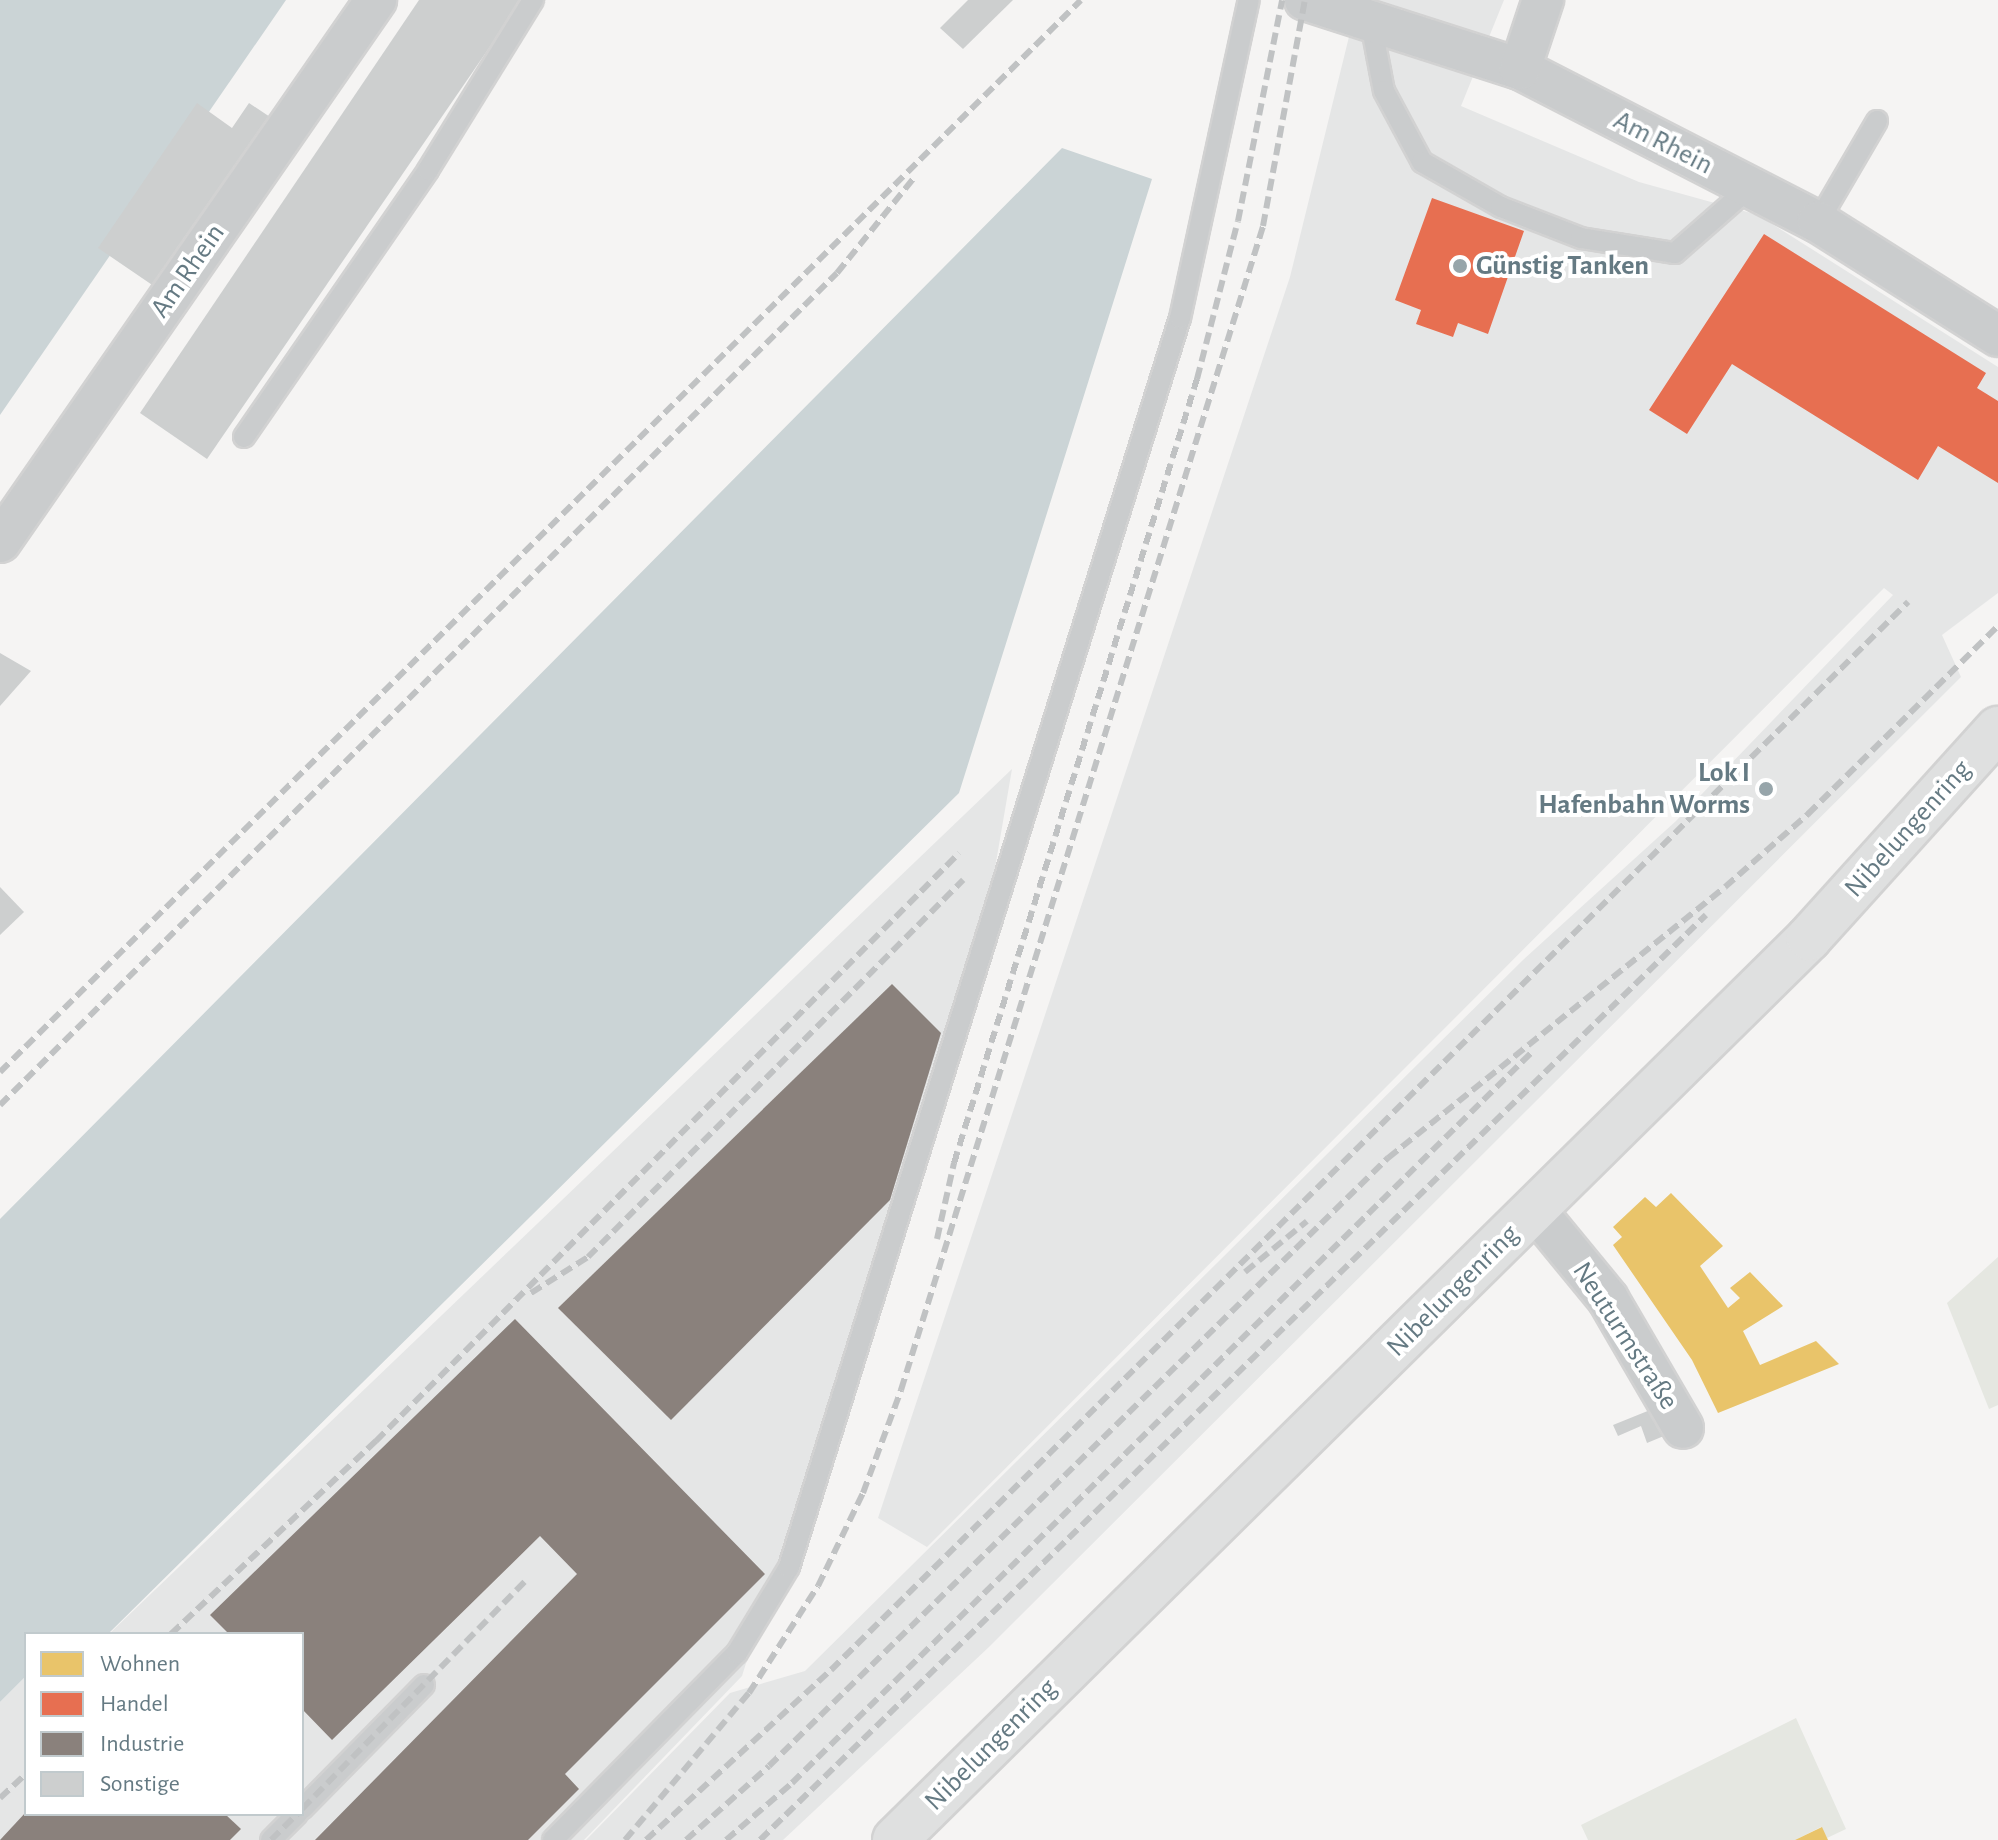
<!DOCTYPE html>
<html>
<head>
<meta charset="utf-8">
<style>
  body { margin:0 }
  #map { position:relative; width:1998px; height:1840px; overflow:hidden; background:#f5f4f3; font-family:"Alegreya Sans",sans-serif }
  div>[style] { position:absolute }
  .built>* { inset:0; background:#e5e6e6 }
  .green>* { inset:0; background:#e5e7e1 }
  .water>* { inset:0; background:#cbd4d6 }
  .homes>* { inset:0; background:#e9c46a }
  .shops>* { inset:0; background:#e76f51 }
  .industry>* { inset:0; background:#8a817c }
  .building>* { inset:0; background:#cdcfcf }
  .roads { filter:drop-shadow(2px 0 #d2d2d2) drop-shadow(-2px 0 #d2d2d2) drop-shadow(0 2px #d2d2d2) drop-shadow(0 -2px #d2d2d2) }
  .service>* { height:20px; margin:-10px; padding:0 10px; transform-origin:10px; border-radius:10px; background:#cacccd }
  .minor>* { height:40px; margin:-20px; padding:0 20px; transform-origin:20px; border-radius:20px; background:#cacccd }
  .primary>* { height:44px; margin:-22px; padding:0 22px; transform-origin:22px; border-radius:22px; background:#dfe0e0 }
  .rail>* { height:6px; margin-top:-3px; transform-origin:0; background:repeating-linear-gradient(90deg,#c0c2c3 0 12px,transparent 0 18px) }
  .dots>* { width:22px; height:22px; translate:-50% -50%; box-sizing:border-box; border:4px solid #fff; border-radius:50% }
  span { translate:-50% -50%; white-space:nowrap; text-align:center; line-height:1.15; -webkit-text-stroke:8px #fff; paint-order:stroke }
  .street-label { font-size:28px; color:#657a83 }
  .poi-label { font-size:28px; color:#657a83; font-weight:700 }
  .left { translate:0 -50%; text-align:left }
  .right { translate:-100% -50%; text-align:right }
  .legend { position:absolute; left:24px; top:1632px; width:280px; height:184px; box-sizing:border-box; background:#fff; border:2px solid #c1cacd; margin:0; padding:10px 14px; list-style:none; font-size:24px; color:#657a83 }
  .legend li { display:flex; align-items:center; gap:16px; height:40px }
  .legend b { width:40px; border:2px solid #c1cacd }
</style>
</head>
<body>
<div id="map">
  <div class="built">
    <i style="clip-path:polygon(1358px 0,1504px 0,1461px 106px,1639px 182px,1758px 215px,1998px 367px,1998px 593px,1942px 635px,1961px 677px,989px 1647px,783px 1840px,586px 1840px,730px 1693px,805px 1671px,1523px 960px,1676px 821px,1893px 595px,1884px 588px,927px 1547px,878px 1518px,1290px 277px)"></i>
    <i style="clip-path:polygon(1012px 769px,994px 874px,742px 1676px,584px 1840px,0 1840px,0 1702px,26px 1676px,26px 1814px,302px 1814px,302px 1634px,109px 1634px)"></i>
  </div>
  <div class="green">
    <i style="clip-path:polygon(1998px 1257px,1998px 1405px,1989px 1409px,1947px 1303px)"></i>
    <i style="clip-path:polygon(1796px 1718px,1846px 1829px,1827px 1838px,1821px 1827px,1795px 1840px,1588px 1840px,1581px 1825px)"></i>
  </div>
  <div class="water">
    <i style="clip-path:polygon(0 0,286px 0,0 415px)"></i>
    <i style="clip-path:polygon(1062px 148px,1152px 179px,959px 793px,108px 1634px,26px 1634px,26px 1676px,0 1702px,0 1219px)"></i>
  </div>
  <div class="homes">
    <i style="clip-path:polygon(1671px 1193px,1723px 1246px,1700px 1266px,1728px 1308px,1740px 1298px,1730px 1288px,1750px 1272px,1783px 1306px,1743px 1331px,1760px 1365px,1816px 1341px,1839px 1364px,1718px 1413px,1692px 1360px,1613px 1245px,1622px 1237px,1613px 1227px,1645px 1197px,1656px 1207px)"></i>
    <i style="clip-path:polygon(1822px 1827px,1828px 1840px,1795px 1840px)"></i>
  </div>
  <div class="shops">
    <i style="clip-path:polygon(1432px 198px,1524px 231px,1488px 334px,1458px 323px,1453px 337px,1416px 324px,1421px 310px,1395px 300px)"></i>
    <i style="clip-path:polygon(1764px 234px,1986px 373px,1977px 388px,1998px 401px,1998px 483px,1938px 446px,1918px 480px,1732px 364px,1687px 434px,1649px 410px)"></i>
  </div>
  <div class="industry">
    <i style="clip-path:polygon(892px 984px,941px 1033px,890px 1200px,671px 1420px,558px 1308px)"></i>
    <i style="clip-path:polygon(515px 1319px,765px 1574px,565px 1774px,579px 1789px,528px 1840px,315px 1840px,577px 1574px,540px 1536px,332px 1740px,302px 1709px,302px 1634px,229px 1634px,210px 1615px)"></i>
    <i style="clip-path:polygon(26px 1812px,225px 1814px,241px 1829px,230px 1840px,0 1840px)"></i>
  </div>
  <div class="building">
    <i style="clip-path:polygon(419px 0,522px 0,207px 459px,140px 413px)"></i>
    <i style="clip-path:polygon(968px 0,1013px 0,963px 49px,940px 28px)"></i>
    <i style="clip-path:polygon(197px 103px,232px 128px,249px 103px,279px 123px,164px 293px,98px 248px)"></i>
    <i style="clip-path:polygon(0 653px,31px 671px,0 706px)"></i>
    <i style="clip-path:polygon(0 887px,24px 912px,0 935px)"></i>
    <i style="clip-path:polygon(1660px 1406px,1671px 1433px,1647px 1443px,1641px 1426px,1618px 1436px,1613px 1425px)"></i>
  </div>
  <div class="roads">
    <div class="service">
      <i style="left:1371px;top:23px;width:69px;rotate:79.2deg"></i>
      <i style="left:1384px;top:91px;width:81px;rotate:61.8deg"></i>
      <i style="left:1422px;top:162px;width:91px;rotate:29.7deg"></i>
      <i style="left:1501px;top:207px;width:86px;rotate:21.2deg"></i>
      <i style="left:1581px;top:238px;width:95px;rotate:9.1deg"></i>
      <i style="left:1675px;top:253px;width:100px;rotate:-41.3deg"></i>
      <i style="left:1818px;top:222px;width:117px;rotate:-59.7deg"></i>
      <i style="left:244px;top:437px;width:324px;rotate:-55.4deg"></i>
      <i style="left:428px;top:170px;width:200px;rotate:-58.3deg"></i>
      <i style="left:302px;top:1809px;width:174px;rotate:-45.5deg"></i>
      <i style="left:271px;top:1840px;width:37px;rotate:-45deg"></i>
      <i style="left:553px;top:1840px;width:262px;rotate:-45.5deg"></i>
      <i style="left:737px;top:1653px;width:100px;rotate:-58.8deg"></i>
      <i style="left:789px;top:1567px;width:1309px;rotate:-72.62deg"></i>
      <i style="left:1180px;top:318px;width:325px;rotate:-77.8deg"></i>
    </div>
    <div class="minor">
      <i style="left:1305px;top:0;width:226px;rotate:17.8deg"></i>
      <i style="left:1520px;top:69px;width:335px;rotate:27.2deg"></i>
      <i style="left:1818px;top:222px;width:213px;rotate:32.3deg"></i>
      <i style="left:1520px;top:69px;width:73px;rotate:-71.6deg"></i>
      <i style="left:0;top:542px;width:660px;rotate:-55.25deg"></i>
      <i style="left:1535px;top:1210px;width:115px;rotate:50.6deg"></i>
      <i style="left:1608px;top:1299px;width:149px;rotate:59.8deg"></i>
    </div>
    <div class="primary">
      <i style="left:895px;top:1840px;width:1284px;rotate:-44.62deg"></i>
      <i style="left:1809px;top:938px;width:282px;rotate:-47.9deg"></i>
    </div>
  </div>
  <div class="rail">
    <i style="left:0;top:1072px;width:1522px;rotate:-44.76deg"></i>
    <i style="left:0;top:1105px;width:1180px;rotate:-44.83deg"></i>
    <i style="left:837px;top:273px;width:121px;rotate:-51deg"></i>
    <i style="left:937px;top:1239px;width:78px;rotate:-77.4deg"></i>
    <i style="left:954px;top:1163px;width:821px;rotate:-72.78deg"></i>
    <i style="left:1197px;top:379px;width:163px;rotate:-75.5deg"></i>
    <i style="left:1238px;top:221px;width:225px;rotate:-78.7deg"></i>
    <i style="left:1245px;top:1272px;width:80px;rotate:-39.4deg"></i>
    <i style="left:531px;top:1293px;width:67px;rotate:-32.3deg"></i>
    <i style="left:588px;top:1257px;width:532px;rotate:-45.15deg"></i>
    <i style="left:171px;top:1634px;width:282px;rotate:-43.3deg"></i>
    <i style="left:376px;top:1441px;width:828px;rotate:-45.24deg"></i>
    <i style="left:0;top:1798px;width:35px;rotate:-43deg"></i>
    <i style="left:302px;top:1809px;width:318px;rotate:-45.6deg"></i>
    <i style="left:271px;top:1840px;width:37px;rotate:-45deg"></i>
    <i style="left:625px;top:1840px;width:192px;rotate:-49.9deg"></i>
    <i style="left:749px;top:1693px;width:127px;rotate:-57.2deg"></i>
    <i style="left:818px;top:1586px;width:103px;rotate:-64.2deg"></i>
    <i style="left:863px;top:1493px;width:110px;rotate:-69.7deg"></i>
    <i style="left:901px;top:1390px;width:1219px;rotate:-72.72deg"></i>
    <i style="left:1263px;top:226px;width:230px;rotate:-79.5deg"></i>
    <i style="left:646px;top:1840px;width:251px;rotate:-42.6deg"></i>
    <i style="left:831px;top:1670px;width:1517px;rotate:-44.76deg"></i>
    <i style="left:686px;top:1840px;width:111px;rotate:-41.7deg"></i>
    <i style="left:769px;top:1766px;width:868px;rotate:-44.49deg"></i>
    <i style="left:1388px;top:1158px;width:432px;rotate:-38.8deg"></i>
    <i style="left:1725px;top:887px;width:111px;rotate:-41.3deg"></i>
    <i style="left:1808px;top:814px;width:267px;rotate:-44.7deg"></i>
    <i style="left:726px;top:1840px;width:87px;rotate:-40.8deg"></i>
    <i style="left:792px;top:1783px;width:1039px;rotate:-44.65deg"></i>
    <i style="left:760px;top:1840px;width:1323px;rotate:-44.36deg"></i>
  </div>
  <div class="dots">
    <i style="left:1460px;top:266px;background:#97a5aa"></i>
    <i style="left:1766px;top:789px;background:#97a5aa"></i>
  </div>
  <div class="street-label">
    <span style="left:1663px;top:143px;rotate:27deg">Am Rhein</span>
    <span style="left:188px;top:271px;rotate:-55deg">Am Rhein</span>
    <span style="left:1908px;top:829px;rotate:-48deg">Nibelungenring</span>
    <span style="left:1453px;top:1291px;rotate:-45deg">Nibelungenring</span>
    <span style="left:1625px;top:1336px;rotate:57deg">Neuturmstraße</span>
    <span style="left:991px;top:1745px;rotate:-45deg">Nibelungenring</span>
  </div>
  <div class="poi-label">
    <span class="left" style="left:1476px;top:266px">Günstig Tanken</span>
    <span class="right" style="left:1750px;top:789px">Lok I<br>Hafenbahn Worms</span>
  </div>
  <ul class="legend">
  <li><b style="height:22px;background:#e9c46a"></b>Wohnen</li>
  <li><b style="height:22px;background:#e76f51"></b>Handel</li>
  <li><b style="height:22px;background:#8a817c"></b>Industrie</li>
  <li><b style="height:22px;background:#cdcfcf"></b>Sonstige</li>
  </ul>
</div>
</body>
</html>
